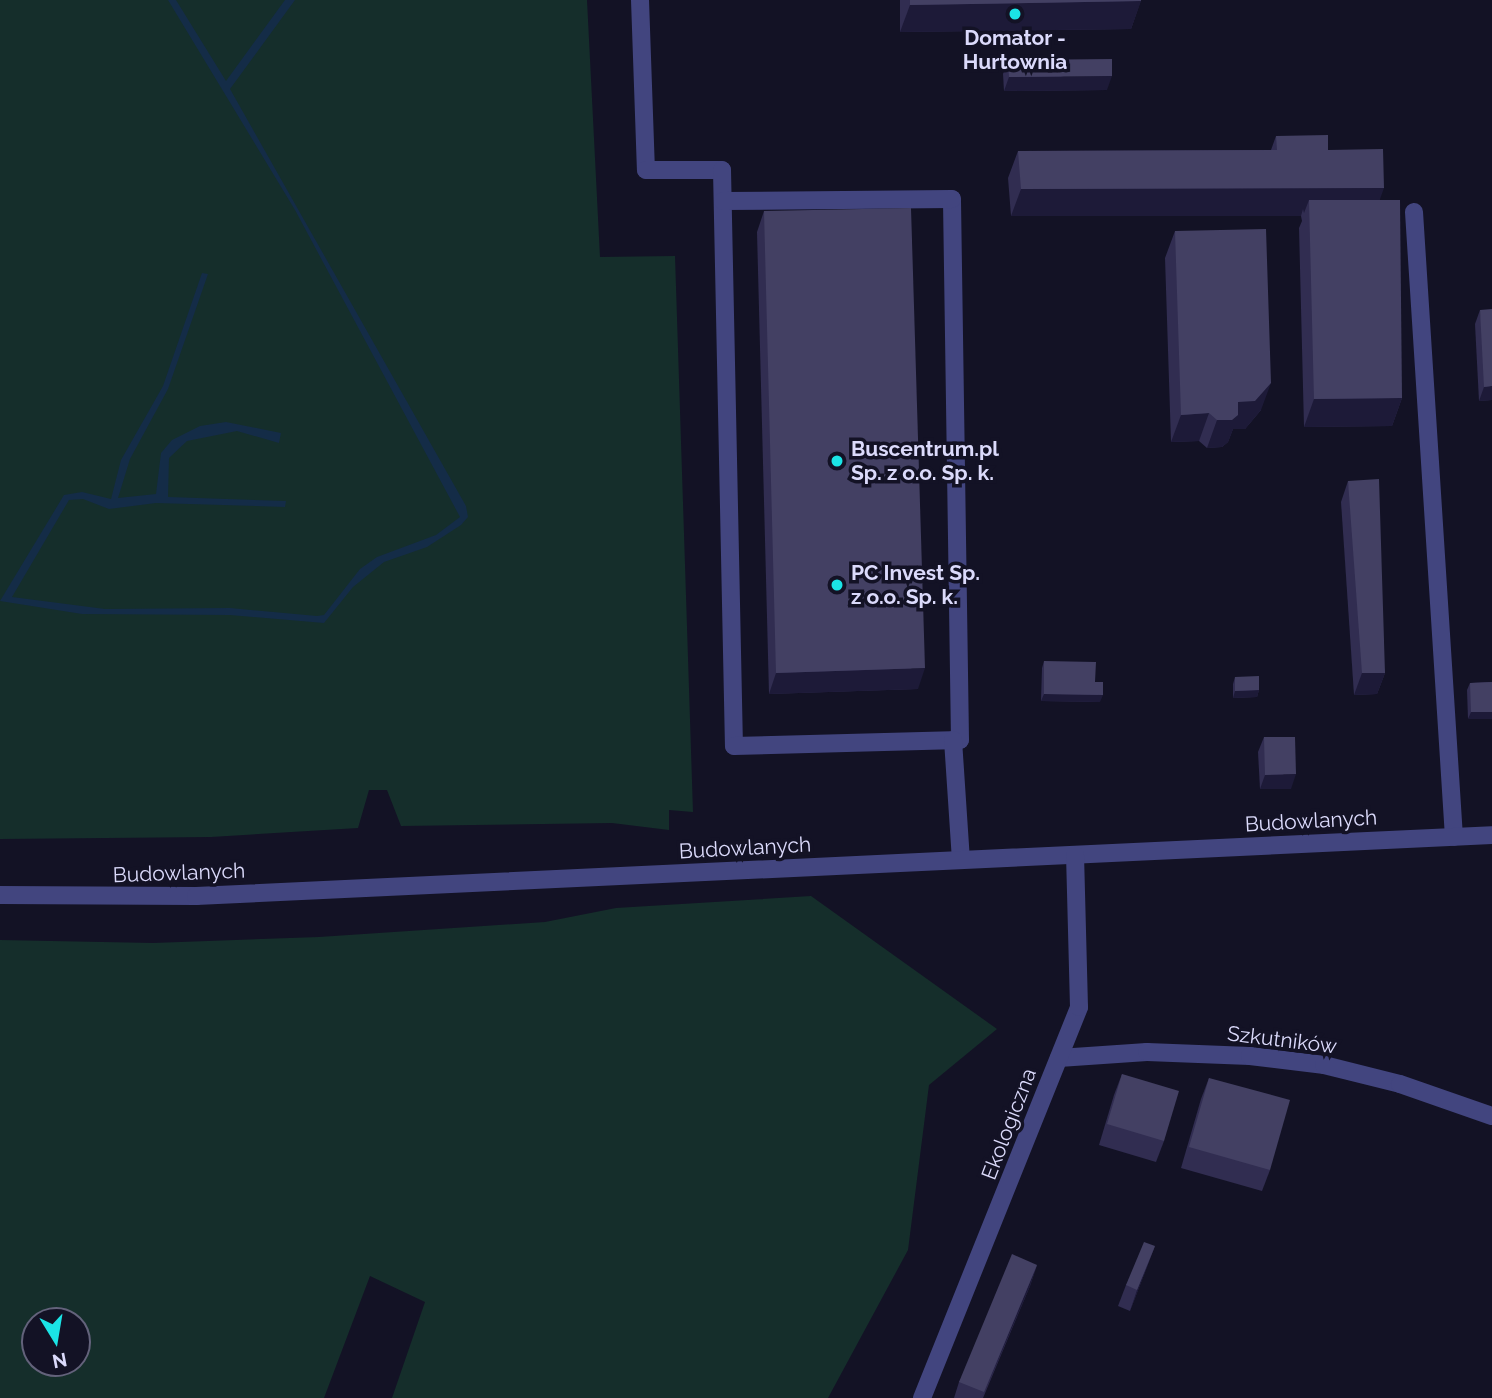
<!DOCTYPE html>
<html>
<head>
<meta charset="utf-8">
<style>
  body { margin:0 }
  #map { position:relative; width:1492px; height:1398px; overflow:hidden; background:#131225; font-family:Raleway,sans-serif }
  div>[style] { position:absolute }
  .green>* { inset:0; background:#152e2b }
  .water>* { inset:0; background:#142c47 }
  .minor>* { height:18px; margin:-9px; padding:0 9px; transform-origin:9px; border-radius:9px; background:#42457f }
  .wall>* { inset:0; background:#312d51 }
  .shaded-wall>* { inset:0; background:#1d1a38 }
  .building>* { inset:0; background:#434063 }
  .dots>* { width:19px; height:19px; translate:-50% -50%; box-sizing:border-box; border:4px solid #131225; border-radius:50% }
  span { translate:-50% -50%; white-space:nowrap; text-align:center; line-height:1.15; -webkit-text-stroke:7px #131225; paint-order:stroke }
  .poi-label { font-size:21px; color:#dbdafb; font-weight:700 }
  .left { translate:0 -50%; text-align:left }
  .street-label { font-size:21px; color:#dbdafb }
  .north { position:absolute; left:21px; top:1307px; width:70px; height:70px; box-sizing:border-box; background:#131225; border:2px solid #63627b; border-radius:50%; rotate:169deg; font-size:19px; font-weight:700; line-height:28px; text-align:center; color:#dbdafb }
  .north::after { content:''; display:block; margin:auto; width:24px; height:32px; background:#1be4e6; clip-path:polygon(50% 0,100% 100%,50% 72%,0 100%) }
</style>
</head>
<body>
<div id="map">
  <div class="green">
    <i style="clip-path:polygon(0 0,587px 0,600px 257px,675px 256px,693px 812px,669px 810px,669px 830px,612px 823px,401px 826px,387px 790px,369px 790px,358px 828px,211px 837px,0 839px)"></i>
    <i style="clip-path:polygon(evenodd,811px 896px,997px 1029px,929px 1085px,908px 1250px,828px 1398px,392px 1398px,425px 1302px,370px 1276px,324px 1398px,0 1398px,0 940px,153px 943px,319px 937px,545px 922px,616px 908px,811px 896px,35px 1321px,77px 1321px,77px 1363px,35px 1363px,35px 1321px)"></i>
  </div>
  <div class="water">
    <i style="clip-path:polygon(168px 0,176px 0,226px 81px,285px 0,295px 0,230px 89px,466px 506px,468px 517px,461px 525px,427px 547px,384px 562px,353px 587px,324px 623px,230px 615px,82px 614px,0 601px,64px 495px,82px 492px,111px 499px,121px 460px,163px 386px,202px 273px,208px 274px,168px 389px,130px 459px,118px 498px,156px 494px,161px 453px,172px 440px,200px 426px,226px 422px,281px 433px,279px 443px,237px 431px,187px 441px,169px 458px,168px 497px,286px 501px,285px 507px,156px 503px,109px 509px,83px 499px,69px 500px,12px 597px,105px 609px,230px 608px,317px 616px,324px 615px,360px 569px,377px 557px,436px 535px,460px 517px,295px 210px)"></i>
  </div>
  <div class="minor">
    <i style="left:640px;top:0;width:170px;rotate:88deg"></i>
    <i style="left:646px;top:170px;width:76px"></i>
    <i style="left:722px;top:170px;width:576px;rotate:88.81deg"></i>
    <i style="left:734px;top:746px;width:226px;rotate:-1.5deg"></i>
    <i style="left:960px;top:740px;width:541px;rotate:-90.85deg"></i>
    <i style="left:952px;top:199px;width:229px;rotate:179.5deg"></i>
    <i style="left:1414px;top:212px;width:626px;rotate:86.34deg"></i>
    <i style="left:953px;top:740px;width:120px;rotate:86.2deg"></i>
    <i style="left:0;top:895px;width:196px;rotate:0.3deg"></i>
    <i style="left:196px;top:896px;width:1297px;rotate:-2.69deg"></i>
    <i style="left:1059px;top:1058px;width:88px;rotate:-3.9deg"></i>
    <i style="left:1147px;top:1052px;width:103px;rotate:2.2deg"></i>
    <i style="left:1250px;top:1056px;width:75px;rotate:6.9deg"></i>
    <i style="left:1324px;top:1065px;width:78px;rotate:14deg"></i>
    <i style="left:1400px;top:1084px;width:97px;rotate:19.2deg"></i>
    <i style="left:922px;top:1398px;width:421px;rotate:-68.1deg"></i>
    <i style="left:1079px;top:1007px;width:152px;rotate:-91.5deg"></i>
  </div>
  <div class="wall">
    <i style="clip-path:polygon(900px 0,1141px 0,1131px 29px,900px 32px)"></i>
    <i style="clip-path:polygon(1008px 60px,1107px 90px,1004px 91px,1003px 74px)"></i>
    <i style="clip-path:polygon(1276px 136px,1328px 150px,1380px 200px,1402px 398px,1392px 426px,1304px 427px,1299px 228px,1302px 221px,1301px 216px,1011px 216px,1008px 178px,1018px 151px,1271px 150px)"></i>
    <i style="clip-path:polygon(764px 211px,918px 689px,769px 694px,757px 232px)"></i>
    <i style="clip-path:polygon(1175px 231px,1261px 410px,1245px 429px,1233px 429px,1228px 442px,1222px 447px,1207px 448px,1199px 441px,1171px 442px,1165px 258px)"></i>
    <i style="clip-path:polygon(1480px 310px,1492px 400px,1479px 401px,1475px 324px)"></i>
    <i style="clip-path:polygon(1348px 481px,1385px 673px,1377px 694px,1354px 695px,1341px 502px)"></i>
    <i style="clip-path:polygon(1044px 661px,1095px 682px,1100px 702px,1041px 701px,1042px 668px)"></i>
    <i style="clip-path:polygon(1235px 677px,1259px 690px,1257px 697px,1233px 698px,1233px 684px)"></i>
    <i style="clip-path:polygon(1492px 682px,1468px 719px,1467px 690px,1470px 683px)"></i>
    <i style="clip-path:polygon(1264px 737px,1291px 789px,1260px 789px,1258px 752px)"></i>
    <i style="clip-path:polygon(1122px 1074px,1164px 1141px,1156px 1162px,1099px 1145px,1114px 1095px)"></i>
    <i style="clip-path:polygon(1209px 1078px,1270px 1170px,1262px 1191px,1181px 1168px,1201px 1099px)"></i>
    <i style="clip-path:polygon(1155px 1246px,1130px 1311px,1118px 1306px,1126px 1285px)"></i>
    <i style="clip-path:polygon(1037px 1265px,1030px 1286px,983px 1398px,954px 1398px,959px 1382px)"></i>
  </div>
  <div class="shaded-wall">
    <i style="clip-path:polygon(1141px 1px,1131px 29px,900px 32px,910px 5px)"></i>
    <i style="clip-path:polygon(1112px 76px,1107px 90px,1004px 91px,1009px 77px)"></i>
    <i style="clip-path:polygon(1384px 188px,1374px 216px,1309px 200px,1304px 213px,1303px 209px,1301px 216px,1011px 216px,1021px 189px)"></i>
    <i style="clip-path:polygon(1271px 383px,1261px 410px,1245px 429px,1233px 429px,1228px 442px,1222px 447px,1207px 448px,1217px 420px,1238px 402px)"></i>
    <i style="clip-path:polygon(1492px 386px,1492px 400px,1479px 401px,1484px 387px)"></i>
    <i style="clip-path:polygon(1402px 398px,1392px 426px,1304px 427px,1314px 399px)"></i>
    <i style="clip-path:polygon(1209px 413px,1199px 441px,1171px 442px,1181px 415px)"></i>
    <i style="clip-path:polygon(925px 668px,918px 689px,769px 694px,776px 673px)"></i>
    <i style="clip-path:polygon(1362px 673px,1385px 673px,1377px 694px,1354px 695px)"></i>
    <i style="clip-path:polygon(1259px 690px,1257px 697px,1233px 698px,1235px 691px)"></i>
    <i style="clip-path:polygon(1044px 694px,1103px 695px,1100px 702px,1041px 701px)"></i>
    <i style="clip-path:polygon(1471px 712px,1492px 712px,1492px 719px,1468px 719px)"></i>
    <i style="clip-path:polygon(1296px 774px,1291px 789px,1260px 789px,1265px 775px)"></i>
    <i style="clip-path:polygon(1155px 1246px,1147px 1267px,1130px 1311px,1137px 1290px)"></i>
    <i style="clip-path:polygon(1037px 1265px,1030px 1286px,982px 1398px)"></i>
  </div>
  <div class="building">
    <i style="clip-path:polygon(910px 0,1141px 0,1141px 1px,910px 5px)"></i>
    <i style="clip-path:polygon(1112px 59px,1112px 76px,1009px 77px,1008px 60px)"></i>
    <i style="clip-path:polygon(1328px 135px,1328px 150px,1383px 149px,1384px 188px,1021px 189px,1018px 151px,1277px 150px,1276px 136px)"></i>
    <i style="clip-path:polygon(1309px 200px,1400px 200px,1402px 398px,1314px 399px)"></i>
    <i style="clip-path:polygon(911px 208px,925px 668px,776px 673px,764px 211px)"></i>
    <i style="clip-path:polygon(1266px 229px,1271px 383px,1255px 401px,1238px 402px,1238px 415px,1232px 420px,1217px 420px,1209px 413px,1181px 415px,1175px 231px)"></i>
    <i style="clip-path:polygon(1492px 309px,1492px 386px,1484px 387px,1480px 310px)"></i>
    <i style="clip-path:polygon(1379px 479px,1385px 673px,1362px 673px,1348px 481px)"></i>
    <i style="clip-path:polygon(1044px 661px,1096px 662px,1095px 682px,1103px 682px,1103px 695px,1044px 694px)"></i>
    <i style="clip-path:polygon(1259px 676px,1259px 690px,1235px 691px,1235px 677px)"></i>
    <i style="clip-path:polygon(1492px 682px,1492px 712px,1471px 712px,1470px 683px)"></i>
    <i style="clip-path:polygon(1264px 737px,1295px 737px,1296px 774px,1265px 775px)"></i>
    <i style="clip-path:polygon(1122px 1074px,1179px 1091px,1164px 1141px,1107px 1124px)"></i>
    <i style="clip-path:polygon(1209px 1078px,1290px 1100px,1270px 1170px,1189px 1147px)"></i>
    <i style="clip-path:polygon(1144px 1242px,1155px 1246px,1137px 1290px,1126px 1285px)"></i>
    <i style="clip-path:polygon(1012px 1254px,1037px 1265px,984px 1392px,959px 1382px)"></i>
  </div>
  <div class="dots">
    <i style="left:1015px;top:14px;background:#1be4e6"></i>
    <i style="left:837px;top:461px;background:#1be4e6"></i>
    <i style="left:837px;top:585px;background:#1be4e6"></i>
  </div>
  <div class="poi-label">
    <span style="left:1015px;top:50px">Domator -<br>Hurtownia</span>
    <span class="left" style="left:851px;top:461px">Buscentrum.pl<br>Sp. z o.o. Sp. k.</span>
    <span class="left" style="left:851px;top:585px">PC Invest Sp.<br>z o.o. Sp. k.</span>
  </div>
  <div class="street-label">
    <span style="left:1311px;top:821px;rotate:-3deg">Budowlanych</span>
    <span style="left:745px;top:848px;rotate:-3deg">Budowlanych</span>
    <span style="left:179px;top:873px;rotate:-2deg">Budowlanych</span>
    <span style="left:1282px;top:1040px;rotate:7deg">Szkutników</span>
    <span style="left:1009px;top:1124px;rotate:-69deg">Ekologiczna</span>
  </div>
  <div class="north">N</div>
</div>
</body>
</html>
